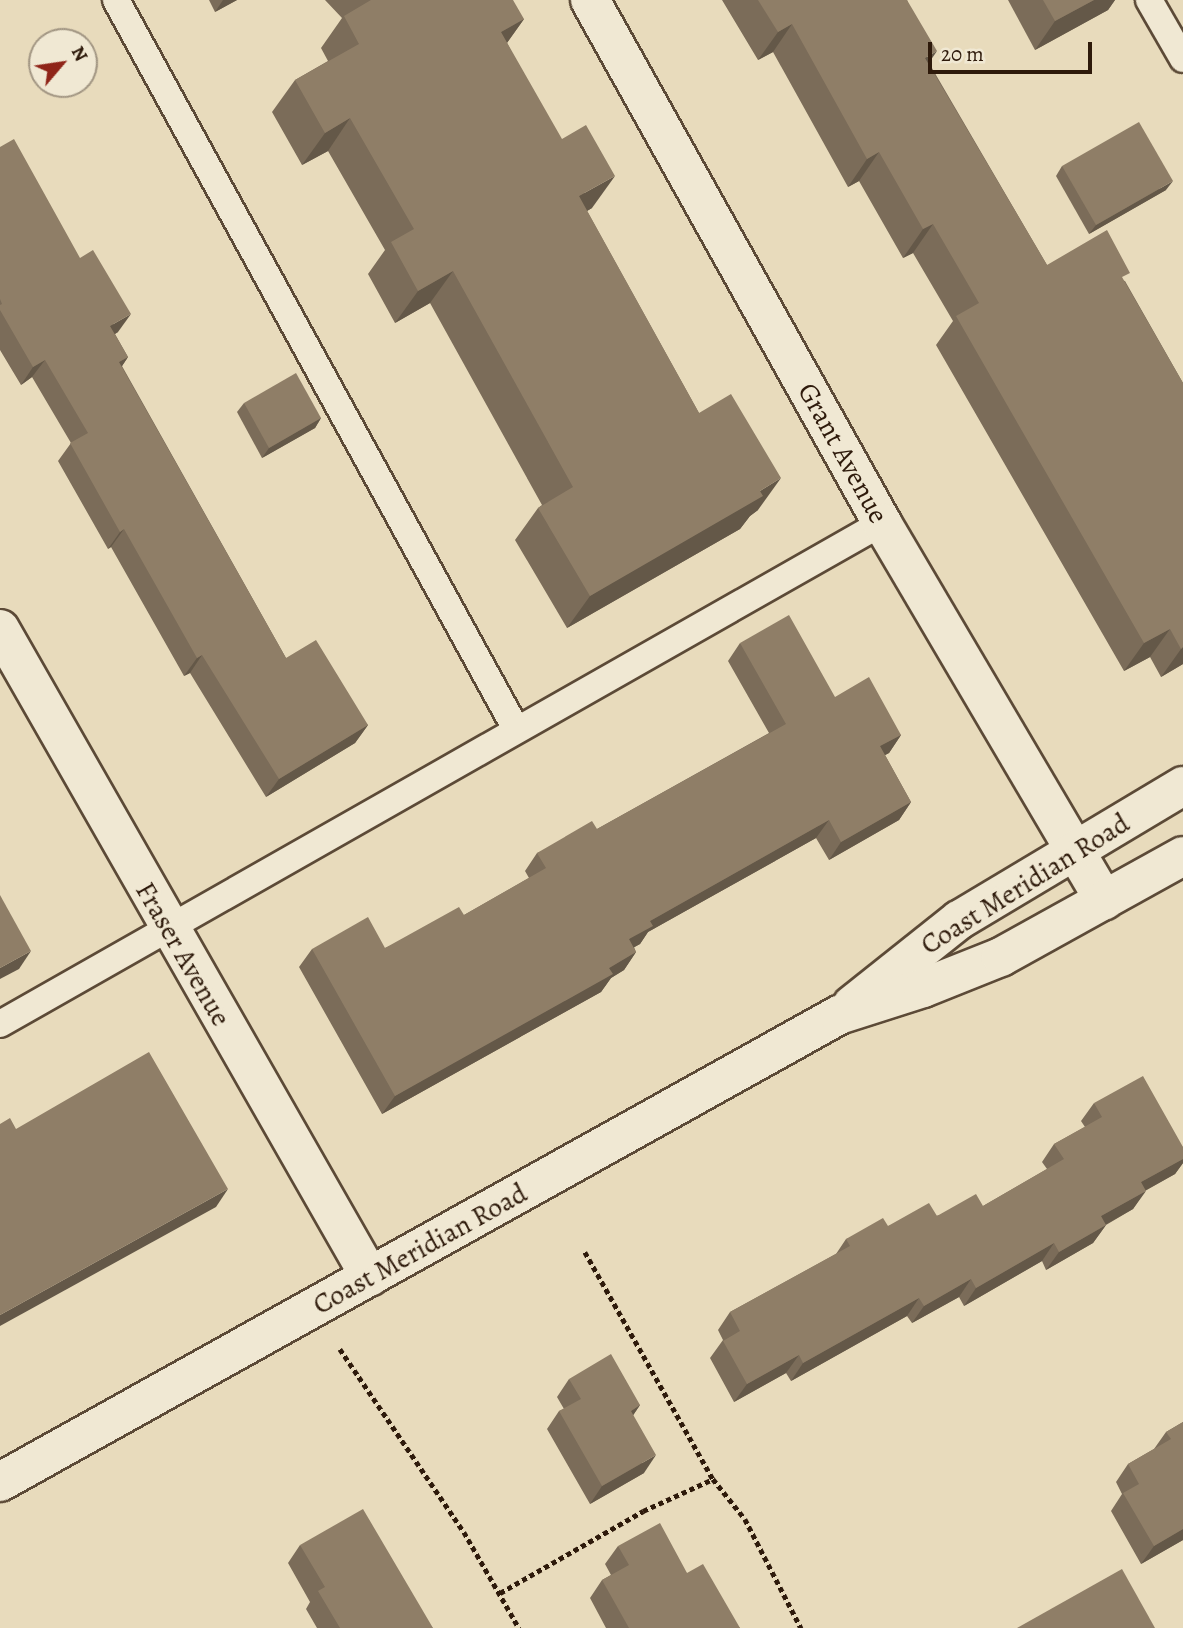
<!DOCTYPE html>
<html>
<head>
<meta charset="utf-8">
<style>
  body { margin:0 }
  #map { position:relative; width:1183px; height:1628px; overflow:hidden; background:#e8dbbc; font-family:Alegreya,serif }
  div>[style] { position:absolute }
  .path>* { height:4.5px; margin-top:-2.25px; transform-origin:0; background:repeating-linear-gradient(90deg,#2e1a0b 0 5px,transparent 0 8.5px) }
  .roads { filter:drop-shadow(2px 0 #5c4a37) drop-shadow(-2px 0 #5c4a37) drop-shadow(0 2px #5c4a37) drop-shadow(0 -2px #5c4a37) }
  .lane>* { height:26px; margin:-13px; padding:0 13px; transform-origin:13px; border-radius:13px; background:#f0e8d3 }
  .street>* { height:38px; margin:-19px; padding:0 19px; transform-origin:19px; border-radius:19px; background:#f0e8d3 }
  .secondary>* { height:38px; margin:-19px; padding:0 19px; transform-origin:19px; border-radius:19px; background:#f0e8d3 }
  .wall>* { inset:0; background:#7b6c59 }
  .shaded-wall>* { inset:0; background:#645848 }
  .building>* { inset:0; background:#8f7e67 }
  span { translate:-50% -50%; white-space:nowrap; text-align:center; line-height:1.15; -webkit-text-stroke:6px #f0e8d3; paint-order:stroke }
  .street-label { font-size:28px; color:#2e1a0b }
  .north { position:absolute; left:28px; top:28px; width:70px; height:70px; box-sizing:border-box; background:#f0e8d3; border:2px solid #a29683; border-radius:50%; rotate:61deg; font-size:19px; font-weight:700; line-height:28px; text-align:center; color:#2e1a0b }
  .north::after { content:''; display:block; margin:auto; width:24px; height:32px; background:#8f2418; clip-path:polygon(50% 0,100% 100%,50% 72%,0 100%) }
  .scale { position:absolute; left:928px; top:42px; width:164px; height:32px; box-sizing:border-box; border:4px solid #2e1a0b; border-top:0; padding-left:9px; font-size:21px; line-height:24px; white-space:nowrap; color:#2e1a0b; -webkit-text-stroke:5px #f0e8d3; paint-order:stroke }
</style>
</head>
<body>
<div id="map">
  <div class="path">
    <i style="left:585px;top:1252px;width:261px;rotate:60.6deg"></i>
    <i style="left:340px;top:1349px;width:221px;rotate:55.9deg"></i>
    <i style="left:464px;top:1532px;width:111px;rotate:60.2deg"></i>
    <i style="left:500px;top:1593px;width:165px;rotate:-29.8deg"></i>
    <i style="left:643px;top:1511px;width:77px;rotate:-24.6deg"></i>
    <i style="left:713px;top:1479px;width:51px;rotate:51.3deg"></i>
    <i style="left:745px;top:1519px;width:123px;rotate:62.8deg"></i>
  </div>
  <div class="roads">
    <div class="lane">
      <i style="left:116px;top:0;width:832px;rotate:61.25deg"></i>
      <i style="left:1149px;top:0;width:68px;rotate:60deg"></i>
      <i style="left:0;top:1024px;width:1014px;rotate:-29.6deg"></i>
    </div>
    <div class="street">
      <i style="left:590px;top:0;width:599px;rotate:60.82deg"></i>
      <i style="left:882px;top:523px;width:438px;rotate:59.5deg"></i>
      <i style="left:0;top:629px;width:746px;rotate:60.27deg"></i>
    </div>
    <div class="secondary">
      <i style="left:852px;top:1005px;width:137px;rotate:-38.5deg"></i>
      <i style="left:959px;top:920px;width:261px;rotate:-30.9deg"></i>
      <i style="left:0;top:1482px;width:960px;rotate:-29.1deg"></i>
      <i style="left:839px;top:1015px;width:88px;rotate:-17.8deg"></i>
      <i style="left:923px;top:988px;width:84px;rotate:-21.7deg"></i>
      <i style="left:1001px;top:957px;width:208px;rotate:-29deg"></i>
    </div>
  </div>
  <div class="wall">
    <i style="clip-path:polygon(209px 0,237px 0,215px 12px)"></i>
    <i style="clip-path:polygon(325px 0,428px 0,524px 19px,507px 43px,592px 208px,587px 211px,699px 413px,758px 510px,750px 516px,740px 529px,567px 628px,515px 540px,538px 508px,542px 505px,430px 303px,395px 323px,368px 274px,385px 250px,328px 151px,302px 165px,272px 112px,295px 80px,328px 61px,321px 48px,342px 18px)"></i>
    <i style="clip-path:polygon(722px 0,907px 0,929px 63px,1047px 265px,1125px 281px,1183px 383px,1183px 664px,1161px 677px,1150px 657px,1124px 671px,936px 345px,953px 321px,913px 253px,903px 258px,859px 181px,848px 187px,773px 52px,758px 60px)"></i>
    <i style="clip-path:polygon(1008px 0,1115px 0,1108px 10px,1035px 50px)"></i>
    <i style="clip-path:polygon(0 147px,118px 332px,115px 334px,128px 357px,122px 366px,286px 658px,368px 725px,355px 743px,266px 797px,190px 673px,184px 676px,111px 547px,108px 549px,58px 461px,71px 443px,32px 377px,21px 385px,0 350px)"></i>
    <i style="clip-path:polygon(1062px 166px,1166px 190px,1089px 234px,1056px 176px)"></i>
    <i style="clip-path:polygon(244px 403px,321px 418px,315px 428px,262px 458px,237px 412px)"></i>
    <i style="clip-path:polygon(740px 643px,901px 735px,889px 753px,885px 755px,911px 802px,899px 820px,829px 860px,816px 838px,648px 932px,640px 944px,634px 947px,636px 952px,624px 970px,611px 978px,601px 992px,382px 1114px,299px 967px,312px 949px,385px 948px,464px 915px,529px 878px,525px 871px,537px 853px,597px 829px,769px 733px,728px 661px)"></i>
    <i style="clip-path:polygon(1094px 1103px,1183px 1147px,1183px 1163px,1175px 1174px,1145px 1191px,1133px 1209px,1106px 1225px,1093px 1243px,1046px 1270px,1042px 1261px,964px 1306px,959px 1297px,912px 1323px,907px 1316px,791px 1381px,786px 1373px,734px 1402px,710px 1358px,723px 1340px,718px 1330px,730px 1312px,836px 1254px,846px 1239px,888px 1226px,983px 1206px,1047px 1169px,1042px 1162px,1054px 1144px,1085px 1127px,1081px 1121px)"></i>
    <i style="clip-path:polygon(569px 1379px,640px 1405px,633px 1415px,644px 1473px,590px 1504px,547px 1429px,559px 1411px,564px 1409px,557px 1397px)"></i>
    <i style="clip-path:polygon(1183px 1422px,1183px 1540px,1141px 1564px,1111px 1511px,1122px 1494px,1116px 1482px,1128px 1464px,1154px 1449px,1166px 1432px)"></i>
    <i style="clip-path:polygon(300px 1545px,433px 1628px,317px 1628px,306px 1609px,310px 1602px,288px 1563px)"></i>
    <i style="clip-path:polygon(618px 1546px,687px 1573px,740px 1628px,606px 1628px,590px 1598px,602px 1580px,611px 1575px,605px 1564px)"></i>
  </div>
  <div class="shaded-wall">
    <i style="clip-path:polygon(223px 0,237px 0,215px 12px)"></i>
    <i style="clip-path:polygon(1094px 0,1115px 0,1108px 10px,1035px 50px,1055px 21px)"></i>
    <i style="clip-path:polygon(524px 19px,501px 51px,501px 32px)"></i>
    <i style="clip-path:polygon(792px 24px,773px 52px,758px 60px,778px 32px)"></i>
    <i style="clip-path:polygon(937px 51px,917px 80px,925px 58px)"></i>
    <i style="clip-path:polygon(350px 118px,328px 151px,302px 165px,325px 133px)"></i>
    <i style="clip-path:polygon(879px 152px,859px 181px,848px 187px,867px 159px)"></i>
    <i style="clip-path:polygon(615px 176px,592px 208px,556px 229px,579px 196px)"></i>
    <i style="clip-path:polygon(1173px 181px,1166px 190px,1089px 234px,1096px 225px)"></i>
    <i style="clip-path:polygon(933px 224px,913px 253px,903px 258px,923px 229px)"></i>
    <i style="clip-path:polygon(453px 271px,430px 303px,395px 323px,418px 291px)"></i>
    <i style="clip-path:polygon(131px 314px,118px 332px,98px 344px,110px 326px)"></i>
    <i style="clip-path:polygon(128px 357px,116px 375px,119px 362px)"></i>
    <i style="clip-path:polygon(45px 360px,32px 377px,21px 385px,33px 367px)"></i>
    <i style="clip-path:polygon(321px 418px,315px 428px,262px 458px,269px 448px)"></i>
    <i style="clip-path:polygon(781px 478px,758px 510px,750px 516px,740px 529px,567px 628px,590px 596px)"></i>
    <i style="clip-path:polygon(124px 529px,111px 547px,108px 549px,120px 532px)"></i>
    <i style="clip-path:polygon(1170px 629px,1150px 657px,1124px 671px,1144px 643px)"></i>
    <i style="clip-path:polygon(1183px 647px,1183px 664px,1161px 677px,1181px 649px)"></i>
    <i style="clip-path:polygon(202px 655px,190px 673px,184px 676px,197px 658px)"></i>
    <i style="clip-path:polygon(368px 725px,355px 743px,266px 797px,279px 779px)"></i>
    <i style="clip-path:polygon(901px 735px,889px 753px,868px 764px,880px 746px)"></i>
    <i style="clip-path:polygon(911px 802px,899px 820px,829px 860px,841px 842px)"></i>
    <i style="clip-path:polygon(829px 820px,816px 838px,648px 932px,640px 944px,617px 957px,629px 939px,650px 921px)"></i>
    <i style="clip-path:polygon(31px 951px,19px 969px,0 979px,0 968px)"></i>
    <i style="clip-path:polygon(636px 952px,624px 970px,611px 978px,601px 992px,382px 1114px,395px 1096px)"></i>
    <i style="clip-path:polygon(1183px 1159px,1183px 1163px,1175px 1174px,1128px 1200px,1141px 1182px)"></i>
    <i style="clip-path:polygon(228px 1189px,216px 1207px,0 1326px,0 1315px)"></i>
    <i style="clip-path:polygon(1146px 1191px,1133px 1209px,1089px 1234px,1101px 1216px)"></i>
    <i style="clip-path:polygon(1106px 1225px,1093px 1243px,1046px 1270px,1059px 1252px)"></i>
    <i style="clip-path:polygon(1054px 1243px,1042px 1261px,964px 1306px,976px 1288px)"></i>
    <i style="clip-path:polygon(971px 1279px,959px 1297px,912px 1323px,924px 1306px)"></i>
    <i style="clip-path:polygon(919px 1298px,907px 1316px,791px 1381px,803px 1363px)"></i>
    <i style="clip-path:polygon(799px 1355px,786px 1373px,734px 1402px,747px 1384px)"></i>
    <i style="clip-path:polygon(640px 1405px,628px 1423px,631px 1411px)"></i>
    <i style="clip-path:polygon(656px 1455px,644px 1473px,590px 1504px,602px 1486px)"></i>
    <i style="clip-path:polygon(1183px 1529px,1183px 1540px,1141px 1564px,1154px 1546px)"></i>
  </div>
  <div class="building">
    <i style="clip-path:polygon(371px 0,513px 0,524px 19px,501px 32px,562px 139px,586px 125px,615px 176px,579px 196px,699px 413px,731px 394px,781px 478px,760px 491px,763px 496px,590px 596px,538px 508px,573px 487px,453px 271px,418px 291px,391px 242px,414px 229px,350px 118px,325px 133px,295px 80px,359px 44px,344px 16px)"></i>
    <i style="clip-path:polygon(758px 0,907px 0,937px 51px,925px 58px,1047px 265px,1107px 230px,1130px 273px,1122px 277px,1183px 383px,1183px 647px,1181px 649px,1170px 629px,1144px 643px,956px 316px,979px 303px,933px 224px,923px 229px,879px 152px,867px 159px,792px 24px,778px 32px)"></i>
    <i style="clip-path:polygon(1043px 0,1094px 0,1055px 21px)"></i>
    <i style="clip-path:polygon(1139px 122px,1173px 181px,1096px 225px,1062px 166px)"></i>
    <i style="clip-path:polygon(14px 139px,80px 258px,93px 250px,131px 314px,110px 326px,128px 357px,119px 362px,286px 658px,316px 640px,368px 725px,279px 779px,202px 655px,197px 658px,124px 529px,120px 532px,70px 443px,88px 433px,45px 360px,33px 367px,0 310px,0 305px,2px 304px,0 299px,0 147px)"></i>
    <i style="clip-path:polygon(296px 373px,321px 418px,269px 448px,244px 403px)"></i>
    <i style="clip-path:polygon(789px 615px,835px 697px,869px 677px,901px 735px,880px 746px,911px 802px,841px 842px,829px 820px,650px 921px,653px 926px,629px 939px,636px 952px,609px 968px,613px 974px,395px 1096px,312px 949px,368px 917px,385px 948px,459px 907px,464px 915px,546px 868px,537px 853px,592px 821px,597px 829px,786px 724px,740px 643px)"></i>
    <i style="clip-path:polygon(0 895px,31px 951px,0 968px)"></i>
    <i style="clip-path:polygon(149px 1052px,228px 1189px,0 1315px,0 1124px,10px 1118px,16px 1129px)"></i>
    <i style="clip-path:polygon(1143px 1076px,1183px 1147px,1183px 1159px,1141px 1182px,1146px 1191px,1101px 1216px,1106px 1225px,1059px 1252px,1054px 1243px,976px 1288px,971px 1279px,924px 1306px,919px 1298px,803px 1363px,799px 1355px,747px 1384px,723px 1341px,740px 1331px,730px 1312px,850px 1246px,846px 1239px,883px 1218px,888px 1226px,929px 1203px,937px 1216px,976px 1194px,983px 1206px,1064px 1159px,1054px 1144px,1102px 1117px,1094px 1103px)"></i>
    <i style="clip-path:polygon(611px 1354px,640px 1405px,631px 1411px,656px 1455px,602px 1486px,559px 1411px,581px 1399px,569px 1379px)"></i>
    <i style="clip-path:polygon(1183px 1422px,1183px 1529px,1154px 1546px,1123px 1493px,1139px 1484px,1128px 1464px,1171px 1439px,1166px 1432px)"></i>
    <i style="clip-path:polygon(363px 1509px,433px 1628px,340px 1628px,318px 1591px,325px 1587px,300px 1545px)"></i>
    <i style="clip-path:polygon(660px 1523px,687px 1573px,703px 1564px,740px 1628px,629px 1628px,602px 1580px,629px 1565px,618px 1546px)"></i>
    <i style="clip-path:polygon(1122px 1569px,1155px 1628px,1017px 1628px)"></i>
  </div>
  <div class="street-label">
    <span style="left:843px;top:453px;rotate:61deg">Grant Avenue</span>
    <span style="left:1025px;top:884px;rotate:-32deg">Coast Meridian Road</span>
    <span style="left:183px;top:954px;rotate:60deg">Fraser Avenue</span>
    <span style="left:420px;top:1249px;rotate:-29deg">Coast Meridian Road</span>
  </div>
  <div class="north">N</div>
  <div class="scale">20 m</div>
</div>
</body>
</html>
